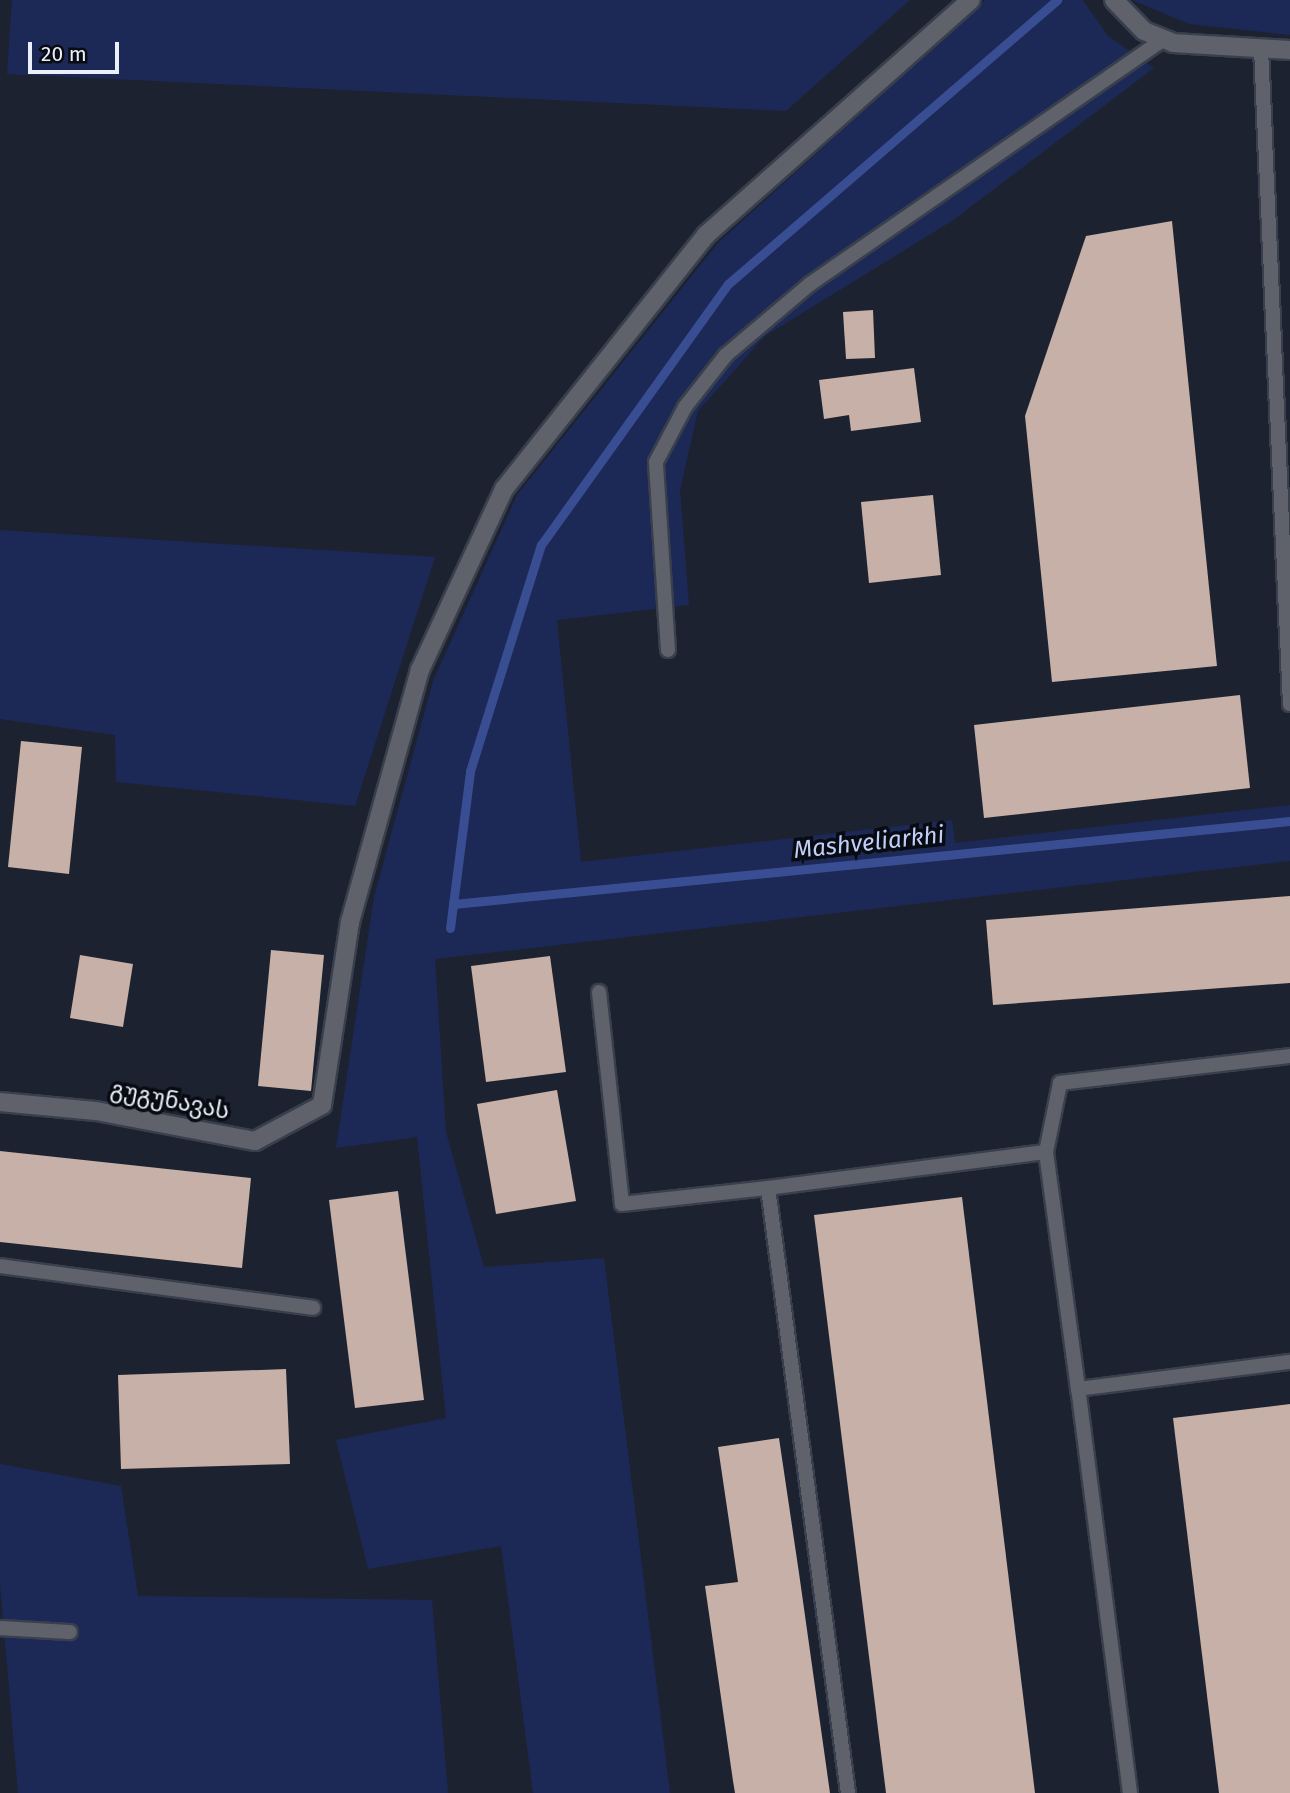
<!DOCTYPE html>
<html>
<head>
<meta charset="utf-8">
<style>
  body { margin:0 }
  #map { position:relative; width:1290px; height:1793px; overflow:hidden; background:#1c2230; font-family:"Fira Sans","Noto Sans Georgian",sans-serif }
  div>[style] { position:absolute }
  .green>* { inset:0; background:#1c2956 }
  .stream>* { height:9px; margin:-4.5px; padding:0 4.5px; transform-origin:4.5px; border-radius:4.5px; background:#394e92 }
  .building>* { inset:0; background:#c6b0a7 }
  .roads { filter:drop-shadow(2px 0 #393f4c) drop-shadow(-2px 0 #393f4c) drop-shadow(0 2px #393f4c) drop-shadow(0 -2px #393f4c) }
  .lane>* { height:14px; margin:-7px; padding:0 7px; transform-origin:7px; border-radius:7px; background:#5f626a }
  .street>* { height:18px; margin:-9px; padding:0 9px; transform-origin:9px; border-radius:9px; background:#5f626a }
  span { translate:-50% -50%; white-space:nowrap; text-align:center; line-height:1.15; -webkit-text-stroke:7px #090b12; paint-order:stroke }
  .street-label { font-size:23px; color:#ebeffa }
  .water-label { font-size:24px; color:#c0cff7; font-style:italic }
  .scale { position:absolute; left:28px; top:42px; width:91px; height:32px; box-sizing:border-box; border:4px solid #ebeffa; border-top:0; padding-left:9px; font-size:21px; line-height:24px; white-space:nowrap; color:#ebeffa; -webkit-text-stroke:5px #090b12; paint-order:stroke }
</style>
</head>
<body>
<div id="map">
  <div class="green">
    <i style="clip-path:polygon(12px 0,910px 0,786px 111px,7px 74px)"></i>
    <i style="clip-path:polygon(985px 0,1083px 0,1108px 36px,1154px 68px,952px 221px,765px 336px,698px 411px,680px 490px,689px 605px,557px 620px,581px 862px,952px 820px,955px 843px,1290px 805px,1290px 861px,435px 959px,446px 1132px,484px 1267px,604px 1258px,670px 1793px,533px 1793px,501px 1546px,368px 1569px,336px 1440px,446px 1418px,417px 1137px,336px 1148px,374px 897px,433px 681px,517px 495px,718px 243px)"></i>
    <i style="clip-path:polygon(1132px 0,1290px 0,1290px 35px,1189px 24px)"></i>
    <i style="clip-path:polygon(0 530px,435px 557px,355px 806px,116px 782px,115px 735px,0 719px)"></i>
    <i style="clip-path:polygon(0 1464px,121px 1486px,138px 1596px,432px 1600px,448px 1793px,18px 1793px,0 1583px)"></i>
  </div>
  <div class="stream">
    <i style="left:453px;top:904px;width:841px;rotate:-5.66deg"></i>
    <i style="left:450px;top:928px;width:158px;rotate:-82.7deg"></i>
    <i style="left:470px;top:771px;width:237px;rotate:-72.6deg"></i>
    <i style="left:541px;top:545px;width:321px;rotate:-54.4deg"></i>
    <i style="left:728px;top:284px;width:435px;rotate:-40.8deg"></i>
  </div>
  <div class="building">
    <i style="clip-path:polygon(1172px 221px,1217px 666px,1052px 682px,1025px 416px,1086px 236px)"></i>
    <i style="clip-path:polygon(873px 310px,875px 358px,846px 359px,843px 312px)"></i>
    <i style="clip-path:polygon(914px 368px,921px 422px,851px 431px,849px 415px,824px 419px,819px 380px)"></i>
    <i style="clip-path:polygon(933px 495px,941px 575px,869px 583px,861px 502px)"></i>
    <i style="clip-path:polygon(1240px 695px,1250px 788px,984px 818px,974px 725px)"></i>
    <i style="clip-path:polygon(21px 741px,82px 747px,69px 874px,8px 867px)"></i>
    <i style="clip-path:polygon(1290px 896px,1290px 983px,993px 1005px,986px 920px)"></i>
    <i style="clip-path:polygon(271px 950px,324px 955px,311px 1091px,258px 1086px)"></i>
    <i style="clip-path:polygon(80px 955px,133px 964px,123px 1027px,70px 1018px)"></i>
    <i style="clip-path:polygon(550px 956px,566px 1072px,486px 1082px,471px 966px)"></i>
    <i style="clip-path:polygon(557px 1090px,576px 1201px,496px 1214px,477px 1104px)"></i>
    <i style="clip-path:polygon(0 1151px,251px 1178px,242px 1268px,0 1242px)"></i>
    <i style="clip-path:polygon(398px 1191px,424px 1400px,355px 1408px,329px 1200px)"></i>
    <i style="clip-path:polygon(962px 1197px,1035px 1793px,886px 1793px,814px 1215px)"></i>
    <i style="clip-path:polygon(286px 1369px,290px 1464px,121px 1469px,118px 1375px)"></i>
    <i style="clip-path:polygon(1290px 1404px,1290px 1793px,1219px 1793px,1173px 1418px)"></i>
    <i style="clip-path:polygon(779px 1438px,799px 1573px,830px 1793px,735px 1793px,733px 1781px,705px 1586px,738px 1582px,718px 1447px)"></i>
  </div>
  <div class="roads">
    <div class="lane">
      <i style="left:1261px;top:48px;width:657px;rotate:87.47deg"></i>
      <i style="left:668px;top:650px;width:188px;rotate:-93.7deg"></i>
      <i style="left:656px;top:462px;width:62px;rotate:-62.2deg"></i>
      <i style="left:685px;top:407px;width:66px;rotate:-51.7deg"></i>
      <i style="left:726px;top:355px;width:110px;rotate:-40.2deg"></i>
      <i style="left:810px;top:284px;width:431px;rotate:-34.7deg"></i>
      <i style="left:599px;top:992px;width:213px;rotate:83.8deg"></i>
      <i style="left:622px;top:1204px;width:147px;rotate:-6.3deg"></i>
      <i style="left:1046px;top:1152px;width:70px;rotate:-78.5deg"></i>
      <i style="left:1060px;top:1083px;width:232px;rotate:-6.7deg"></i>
      <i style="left:0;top:1266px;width:316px;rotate:7.6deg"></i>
      <i style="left:0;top:1628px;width:70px;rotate:3.3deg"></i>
      <i style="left:848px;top:1793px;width:610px;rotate:-97.53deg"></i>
      <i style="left:768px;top:1188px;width:280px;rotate:-7.4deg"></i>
      <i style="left:1046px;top:1152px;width:239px;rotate:82.3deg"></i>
      <i style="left:1130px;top:1793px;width:407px;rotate:-97.3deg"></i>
      <i style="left:1078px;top:1389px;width:214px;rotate:-7.3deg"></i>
    </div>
    <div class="street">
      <i style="left:1114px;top:0;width:43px;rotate:45.9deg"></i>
      <i style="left:1144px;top:31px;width:31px;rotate:22deg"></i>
      <i style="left:1173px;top:43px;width:117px;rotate:3.4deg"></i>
      <i style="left:0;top:1102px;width:96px;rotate:5.4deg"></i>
      <i style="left:96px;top:1111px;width:162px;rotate:10.7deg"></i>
      <i style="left:255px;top:1141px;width:76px;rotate:-28.2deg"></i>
      <i style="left:322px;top:1105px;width:185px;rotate:-81.3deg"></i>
      <i style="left:350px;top:922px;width:262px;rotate:-74.5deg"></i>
      <i style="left:420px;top:670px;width:200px;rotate:-65.1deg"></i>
      <i style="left:504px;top:489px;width:325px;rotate:-51.5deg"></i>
      <i style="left:706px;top:235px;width:354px;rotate:-41.6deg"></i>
    </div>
  </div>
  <div class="street-label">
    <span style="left:170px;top:1100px;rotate:11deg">გუგუნავას</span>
  </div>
  <div class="water-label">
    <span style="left:869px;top:843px;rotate:-6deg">Mashveliarkhi</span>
  </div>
  <div class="scale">20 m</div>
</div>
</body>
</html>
